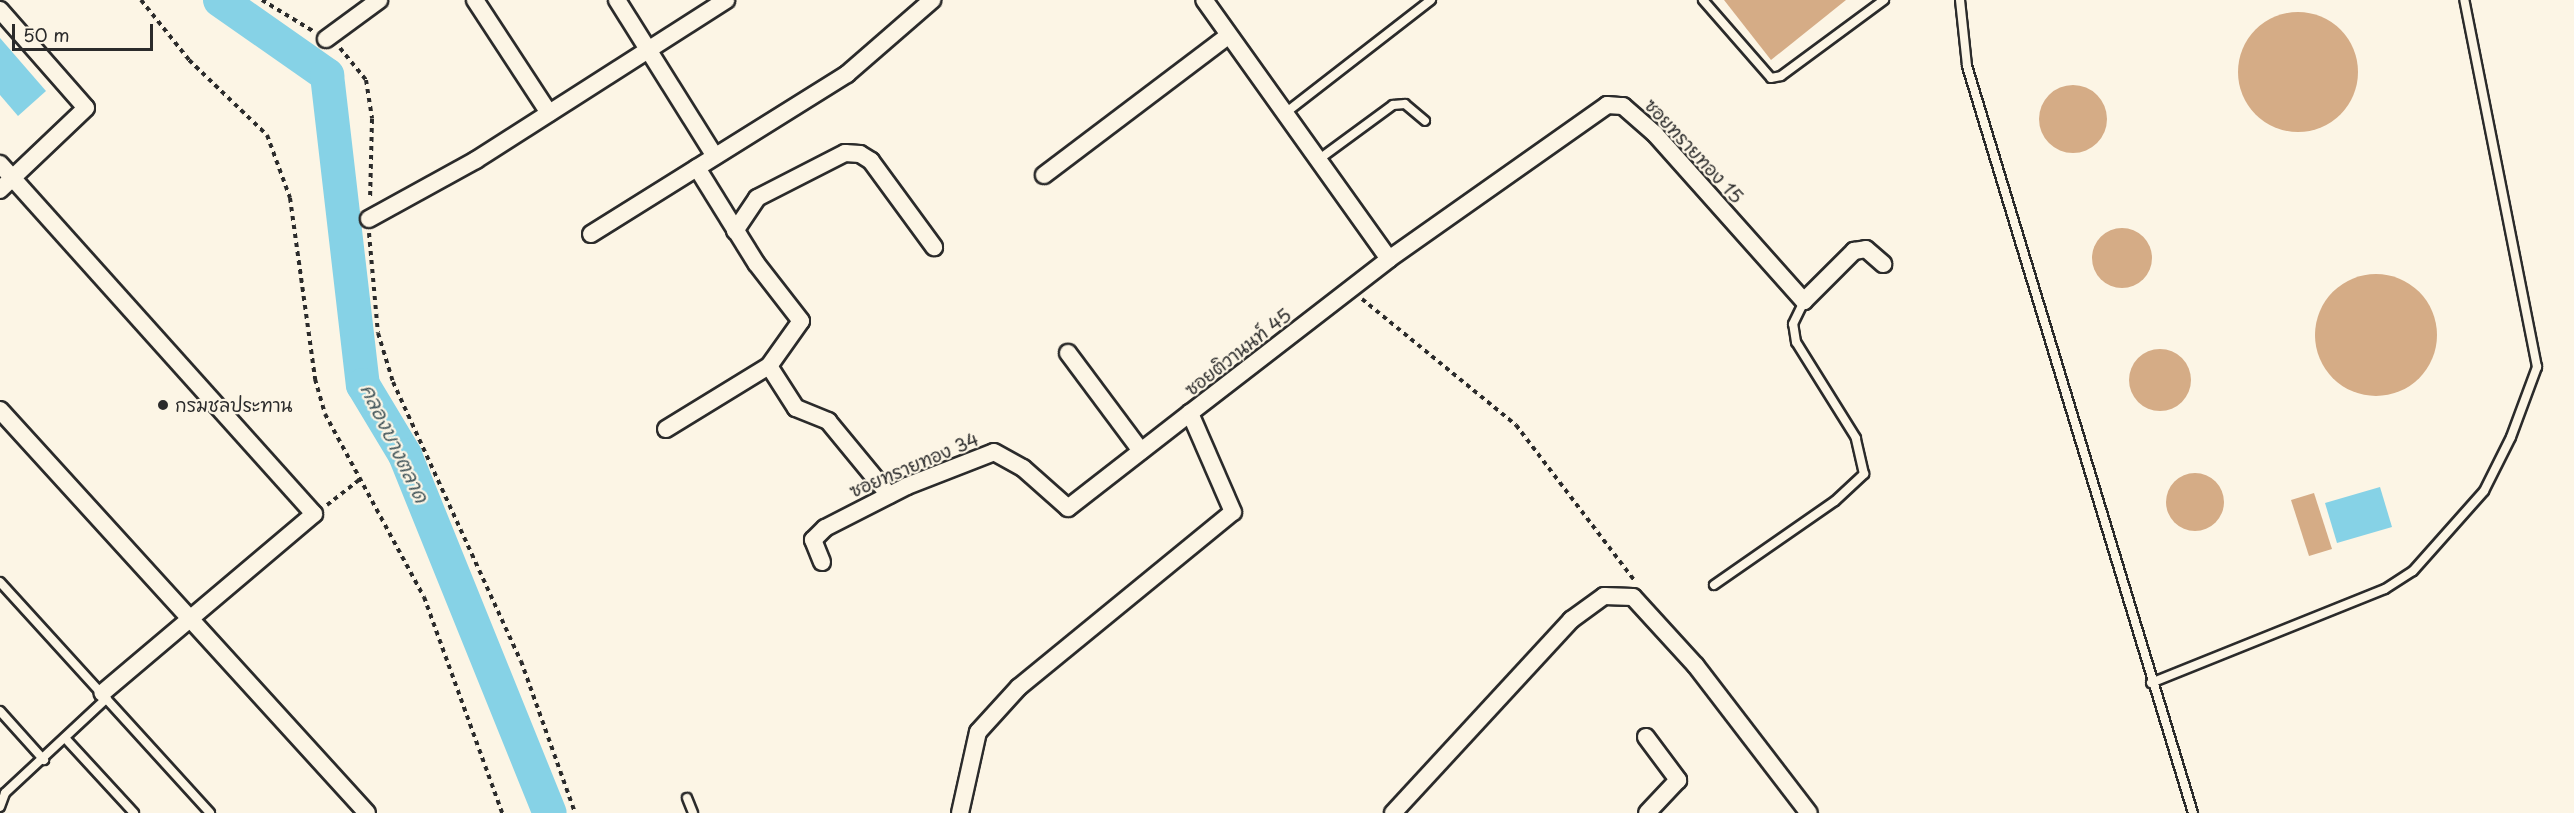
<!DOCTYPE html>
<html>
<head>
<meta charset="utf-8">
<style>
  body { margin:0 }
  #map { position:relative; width:2574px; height:813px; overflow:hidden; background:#fcf5e5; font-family:"Playpen Sans","Playpen Sans Thai",sans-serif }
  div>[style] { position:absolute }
  .water>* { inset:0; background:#86d2e6 }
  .river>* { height:34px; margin:-17px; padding:0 17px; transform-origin:17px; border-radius:17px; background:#86d2e6 }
  .building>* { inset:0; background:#d5ac86 }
  .round { border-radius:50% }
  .path>* { height:4px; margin-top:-2px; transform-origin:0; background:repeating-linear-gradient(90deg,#2b2b2b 0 4.5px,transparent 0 9px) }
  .roads { filter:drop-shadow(2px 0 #2b2b2b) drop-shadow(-2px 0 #2b2b2b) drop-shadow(0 2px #2b2b2b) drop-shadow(0 -2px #2b2b2b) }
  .service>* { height:8px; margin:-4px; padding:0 4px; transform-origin:4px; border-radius:4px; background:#fcf5e5 }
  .minor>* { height:16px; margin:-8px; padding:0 8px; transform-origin:8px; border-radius:8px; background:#fcf5e5 }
  .dots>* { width:16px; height:16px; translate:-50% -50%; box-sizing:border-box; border:3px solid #fcf5e5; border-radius:50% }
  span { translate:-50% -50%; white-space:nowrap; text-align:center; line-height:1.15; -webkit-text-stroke:4.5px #fcf5e5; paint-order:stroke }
  .street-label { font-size:18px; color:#2b2b2b }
  .poi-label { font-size:18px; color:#2b2b2b }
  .left { translate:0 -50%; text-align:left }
  .water-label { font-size:20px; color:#42555a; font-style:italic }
  .scale { position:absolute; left:12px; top:24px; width:141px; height:27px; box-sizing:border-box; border:3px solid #2b2b2b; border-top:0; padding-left:8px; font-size:18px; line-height:21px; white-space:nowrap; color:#2b2b2b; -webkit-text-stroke:4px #fcf5e5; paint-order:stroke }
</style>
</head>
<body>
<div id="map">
  <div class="water">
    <i style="clip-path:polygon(0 38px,46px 91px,18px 116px,0 95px)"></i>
    <i style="clip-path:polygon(2380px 487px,2392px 527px,2337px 543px,2325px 503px)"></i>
  </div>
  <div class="river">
    <i style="left:220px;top:0;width:131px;rotate:35deg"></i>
    <i style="left:327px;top:75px;width:312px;rotate:83.4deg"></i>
    <i style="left:363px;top:385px;width:82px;rotate:59deg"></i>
    <i style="left:405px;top:455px;width:386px;rotate:68deg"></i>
  </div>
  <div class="building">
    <i style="clip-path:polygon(1724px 0,1846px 0,1771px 60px)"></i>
    <i class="round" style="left:2238px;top:12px;width:120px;height:120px"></i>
    <i class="round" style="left:2039px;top:85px;width:68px;height:68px"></i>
    <i class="round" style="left:2092px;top:228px;width:60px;height:60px"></i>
    <i class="round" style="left:2315px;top:274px;width:122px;height:122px"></i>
    <i class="round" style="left:2129px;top:349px;width:62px;height:62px"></i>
    <i class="round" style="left:2166px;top:473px;width:58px;height:58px"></i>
    <i style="clip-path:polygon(2314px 493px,2332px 549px,2309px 556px,2291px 500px)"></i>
  </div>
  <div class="path">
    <i style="left:141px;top:0;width:77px;rotate:51.3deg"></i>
    <i style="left:189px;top:60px;width:108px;rotate:43.9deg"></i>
    <i style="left:267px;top:135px;width:67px;rotate:69.9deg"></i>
    <i style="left:290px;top:198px;width:183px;rotate:82.1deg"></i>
    <i style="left:315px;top:379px;width:36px;rotate:74deg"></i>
    <i style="left:325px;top:414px;width:208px;rotate:61.6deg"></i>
    <i style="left:424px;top:597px;width:230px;rotate:70.1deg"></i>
    <i style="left:262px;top:0;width:60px;rotate:31.3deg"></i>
    <i style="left:340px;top:48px;width:41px;rotate:50.9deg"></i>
    <i style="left:366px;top:80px;width:39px;rotate:81deg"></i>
    <i style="left:372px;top:119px;width:80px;rotate:91.4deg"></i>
    <i style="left:369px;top:233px;width:100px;rotate:84.9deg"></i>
    <i style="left:378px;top:333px;width:51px;rotate:73deg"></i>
    <i style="left:393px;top:382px;width:307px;rotate:65.4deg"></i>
    <i style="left:521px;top:661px;width:161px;rotate:70.4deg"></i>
    <i style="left:1362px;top:299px;width:199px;rotate:39.3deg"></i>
    <i style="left:1516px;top:425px;width:195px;rotate:52.7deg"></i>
    <i style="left:327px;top:505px;width:41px;rotate:-38deg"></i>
  </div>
  <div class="roads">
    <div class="service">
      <i style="left:1703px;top:0;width:103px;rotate:48.9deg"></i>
      <i style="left:1771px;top:78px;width:10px;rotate:-11deg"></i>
      <i style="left:1781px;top:76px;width:128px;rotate:-36.4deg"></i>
      <i style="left:1960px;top:0;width:66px;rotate:83.9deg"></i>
      <i style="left:1967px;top:66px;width:780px;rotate:73.17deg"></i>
      <i style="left:1284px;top:114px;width:186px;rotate:-37.8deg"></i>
      <i style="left:1318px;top:160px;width:93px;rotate:-36.3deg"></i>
      <i style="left:1393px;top:105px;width:12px;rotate:-5deg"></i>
      <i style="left:1405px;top:104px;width:26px;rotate:40deg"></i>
      <i style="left:0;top:582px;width:312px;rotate:47.7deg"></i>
      <i style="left:1714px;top:585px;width:147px;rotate:-34.8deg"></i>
      <i style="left:1835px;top:501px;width:40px;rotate:-43deg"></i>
      <i style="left:1864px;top:474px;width:37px;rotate:-103deg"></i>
      <i style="left:1856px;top:438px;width:113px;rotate:-122deg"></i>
      <i style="left:1796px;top:342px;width:18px;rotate:-99deg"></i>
      <i style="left:1793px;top:324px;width:25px;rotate:-64deg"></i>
      <i style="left:2151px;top:683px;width:252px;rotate:-21.9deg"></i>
      <i style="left:2385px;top:589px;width:33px;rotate:-33deg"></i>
      <i style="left:2413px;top:571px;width:107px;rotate:-48.4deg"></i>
      <i style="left:2484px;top:491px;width:60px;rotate:-63.4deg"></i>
      <i style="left:2511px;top:437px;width:75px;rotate:-69.6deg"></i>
      <i style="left:2537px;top:367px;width:374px;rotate:-101.2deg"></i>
      <i style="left:0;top:711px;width:66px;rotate:48.1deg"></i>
      <i style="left:65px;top:738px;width:102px;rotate:47.4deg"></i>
      <i style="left:687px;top:798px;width:16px;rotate:68deg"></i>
      <i style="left:0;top:807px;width:15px;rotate:-70deg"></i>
      <i style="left:5px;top:793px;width:139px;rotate:-43deg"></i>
    </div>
    <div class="minor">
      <i style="left:475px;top:0;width:135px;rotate:56.8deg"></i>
      <i style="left:617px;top:0;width:184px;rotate:57.9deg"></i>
      <i style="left:0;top:10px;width:130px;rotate:48.7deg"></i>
      <i style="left:86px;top:108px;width:119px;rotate:136.4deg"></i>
      <i style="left:326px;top:39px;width:66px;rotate:-36.3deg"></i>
      <i style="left:0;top:164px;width:470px;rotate:48.1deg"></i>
      <i style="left:314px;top:514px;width:277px;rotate:139.8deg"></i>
      <i style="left:1044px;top:175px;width:231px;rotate:-37.1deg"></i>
      <i style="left:369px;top:219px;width:122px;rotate:-28.9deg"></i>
      <i style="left:476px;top:160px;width:297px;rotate:-32.6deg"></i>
      <i style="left:735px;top:231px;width:40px;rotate:-56deg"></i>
      <i style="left:757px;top:198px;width:99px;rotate:-27.1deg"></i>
      <i style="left:845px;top:153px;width:15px;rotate:4deg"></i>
      <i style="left:860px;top:154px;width:13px;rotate:32deg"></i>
      <i style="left:871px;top:161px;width:107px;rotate:53.8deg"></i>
      <i style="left:591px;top:234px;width:302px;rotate:-32deg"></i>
      <i style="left:847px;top:74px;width:113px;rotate:-41deg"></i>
      <i style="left:1389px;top:259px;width:267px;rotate:-35.2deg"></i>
      <i style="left:1607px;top:105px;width:16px;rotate:4deg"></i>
      <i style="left:1623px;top:106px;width:43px;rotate:41.2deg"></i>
      <i style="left:1655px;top:134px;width:224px;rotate:48.3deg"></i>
      <i style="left:1804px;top:301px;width:71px;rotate:-45deg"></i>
      <i style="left:1854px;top:251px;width:12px;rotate:-9deg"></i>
      <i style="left:1866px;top:249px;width:23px;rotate:41deg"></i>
      <i style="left:1068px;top:353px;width:122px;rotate:53.3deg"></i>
      <i style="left:769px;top:366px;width:50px;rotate:57.3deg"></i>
      <i style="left:796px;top:408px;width:35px;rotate:22deg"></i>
      <i style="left:828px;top:421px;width:96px;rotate:50.5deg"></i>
      <i style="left:0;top:410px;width:545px;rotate:47.68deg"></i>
      <i style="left:666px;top:429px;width:121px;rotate:-31.5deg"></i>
      <i style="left:769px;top:366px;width:55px;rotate:-54.6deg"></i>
      <i style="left:801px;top:321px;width:73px;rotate:-127.8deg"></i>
      <i style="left:756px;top:263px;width:112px;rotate:-121.8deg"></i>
      <i style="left:822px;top:562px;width:24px;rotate:-112deg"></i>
      <i style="left:813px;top:540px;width:17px;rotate:-45deg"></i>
      <i style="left:825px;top:528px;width:92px;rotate:-27.1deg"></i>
      <i style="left:907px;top:486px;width:93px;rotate:-21.3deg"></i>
      <i style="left:994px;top:452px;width:33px;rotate:29deg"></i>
      <i style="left:1023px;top:468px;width:60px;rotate:41.6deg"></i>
      <i style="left:1068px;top:508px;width:155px;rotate:-37.9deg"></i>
      <i style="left:1646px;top:737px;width:54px;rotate:53.3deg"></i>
      <i style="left:1678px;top:780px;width:45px;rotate:133.2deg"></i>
      <i style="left:960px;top:813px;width:83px;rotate:-77.5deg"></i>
      <i style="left:978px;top:732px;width:61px;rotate:-47.7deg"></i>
      <i style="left:1019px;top:687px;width:276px;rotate:-39.3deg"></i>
      <i style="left:1233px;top:512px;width:108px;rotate:-113.5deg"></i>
      <i style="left:1190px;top:413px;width:252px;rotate:-37.7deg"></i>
      <i style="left:1389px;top:259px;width:318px;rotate:-125.5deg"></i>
      <i style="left:1393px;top:813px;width:263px;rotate:-47.3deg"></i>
      <i style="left:1571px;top:620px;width:41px;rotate:-36deg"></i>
      <i style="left:1604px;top:596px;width:29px;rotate:2deg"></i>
      <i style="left:1633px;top:597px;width:93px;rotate:47.6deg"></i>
      <i style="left:1696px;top:666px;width:185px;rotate:52.5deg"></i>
    </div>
  </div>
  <div class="dots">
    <i style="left:163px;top:405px;background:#2b2b2b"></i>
  </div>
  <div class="street-label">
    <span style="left:1694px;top:151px;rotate:47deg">ซอยทรายทอง 15</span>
    <span style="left:1238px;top:352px;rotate:-38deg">ซอยติวานนท์ 45</span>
    <span style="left:914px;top:465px;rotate:-23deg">ซอยทรายทอง 34</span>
  </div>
  <div class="poi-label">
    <span class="left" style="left:175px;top:405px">กรมชลประทาน</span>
  </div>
  <div class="water-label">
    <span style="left:395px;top:443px;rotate:64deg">คลองบางตลาด</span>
  </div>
  <div class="scale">50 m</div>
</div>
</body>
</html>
